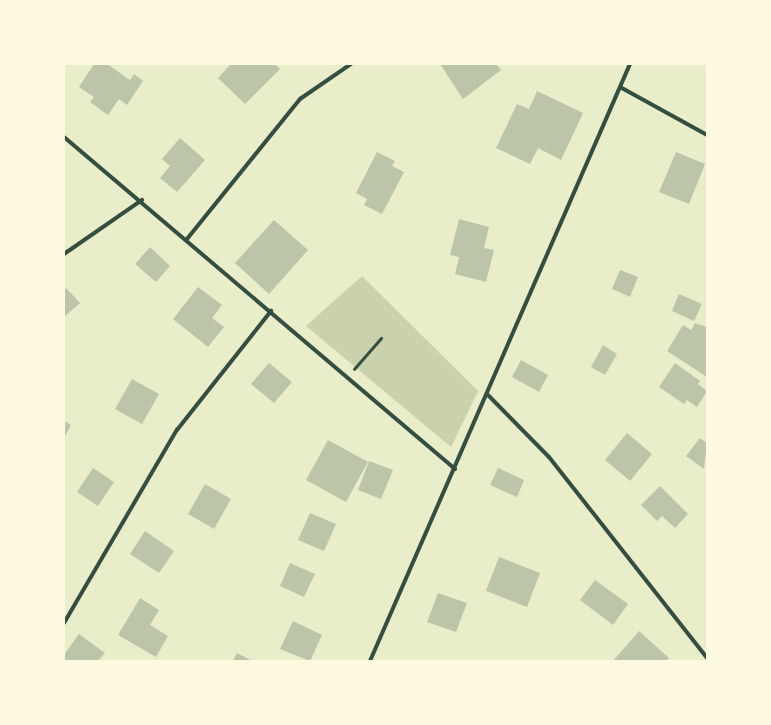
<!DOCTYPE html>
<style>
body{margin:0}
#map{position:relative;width:771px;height:725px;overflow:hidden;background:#e9edc9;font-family:Montserrat,sans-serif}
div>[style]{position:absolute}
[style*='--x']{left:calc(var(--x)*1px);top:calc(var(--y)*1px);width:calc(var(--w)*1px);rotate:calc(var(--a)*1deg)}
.green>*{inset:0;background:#cad2ad}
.building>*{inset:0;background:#bcc5a7}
.path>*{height:2.5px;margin:-1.25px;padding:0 1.25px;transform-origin:1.25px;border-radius:1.25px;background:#344e41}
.minor>*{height:4px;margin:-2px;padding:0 2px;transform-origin:2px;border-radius:2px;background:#344e41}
span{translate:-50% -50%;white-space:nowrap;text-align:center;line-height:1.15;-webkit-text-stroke:3.5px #fefae0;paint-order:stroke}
.frame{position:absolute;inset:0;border:65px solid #fefae0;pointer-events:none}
</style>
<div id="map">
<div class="green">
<i style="clip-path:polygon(362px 276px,478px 391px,451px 447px,306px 326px)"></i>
</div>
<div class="building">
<i style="clip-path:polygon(94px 64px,107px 64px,130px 80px,134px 74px,143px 81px,127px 105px,119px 99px,108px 115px,90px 102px,94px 97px,79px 87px)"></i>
<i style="clip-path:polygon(231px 64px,275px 64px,280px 69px,245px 104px,218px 78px)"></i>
<i style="clip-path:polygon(440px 64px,496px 64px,501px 70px,463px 99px)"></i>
<i style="clip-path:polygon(537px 91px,583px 113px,561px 160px,538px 148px,530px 164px,496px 148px,517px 104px,529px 109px)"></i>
<i style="clip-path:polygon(180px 138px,205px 160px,177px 192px,160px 178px,170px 166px,162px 159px)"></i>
<i style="clip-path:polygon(377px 152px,395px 161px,392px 166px,404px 172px,382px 214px,364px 205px,367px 199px,356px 193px)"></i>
<i style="clip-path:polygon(676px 152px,705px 164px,689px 204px,659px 192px)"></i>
<i style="clip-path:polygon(459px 219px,489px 227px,484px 248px,494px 250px,486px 282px,455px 274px,459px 257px,450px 255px)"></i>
<i style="clip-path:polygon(274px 220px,308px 250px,269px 294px,235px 263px)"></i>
<i style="clip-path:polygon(150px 247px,170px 266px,156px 282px,135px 264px)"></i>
<i style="clip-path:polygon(620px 270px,638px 277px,630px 297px,612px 289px)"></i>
<i style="clip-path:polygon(198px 287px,222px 305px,212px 318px,224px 327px,208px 347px,173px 319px)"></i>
<i style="clip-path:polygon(66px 288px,80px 303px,64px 317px,64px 290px)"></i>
<i style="clip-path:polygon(679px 294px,702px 304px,694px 321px,672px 311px)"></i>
<i style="clip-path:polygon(695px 323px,707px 327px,707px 377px,667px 351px,683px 325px,691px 330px)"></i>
<i style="clip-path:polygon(603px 345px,617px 354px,605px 375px,591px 367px)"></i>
<i style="clip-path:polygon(521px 360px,548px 375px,539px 392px,512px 377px)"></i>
<i style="clip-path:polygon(269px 363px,292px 382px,274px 403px,251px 384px)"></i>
<i style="clip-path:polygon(675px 363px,700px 381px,698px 384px,707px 391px,697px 407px,687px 400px,684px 404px,659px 387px)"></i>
<i style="clip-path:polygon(132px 379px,159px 394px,142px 424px,115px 409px)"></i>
<i style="clip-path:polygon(64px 421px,71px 425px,64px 438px)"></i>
<i style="clip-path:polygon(627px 433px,652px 454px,630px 481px,605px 460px)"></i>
<i style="clip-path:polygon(700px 438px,707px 443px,704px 469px,686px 456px)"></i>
<i style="clip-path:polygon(328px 440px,368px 462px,346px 502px,306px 480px)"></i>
<i style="clip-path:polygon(369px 461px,393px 470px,381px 499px,358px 490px)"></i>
<i style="clip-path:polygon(93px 468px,114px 482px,98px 506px,77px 492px)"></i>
<i style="clip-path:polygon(498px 468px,524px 480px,517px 497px,490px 485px)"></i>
<i style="clip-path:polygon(205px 484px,231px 499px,214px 529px,188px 514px)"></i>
<i style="clip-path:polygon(660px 486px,688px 514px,675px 528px,662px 516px,657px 521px,641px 505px)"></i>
<i style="clip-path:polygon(310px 513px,336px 524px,324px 551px,298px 540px)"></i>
<i style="clip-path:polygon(145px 531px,174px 551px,159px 573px,130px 554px)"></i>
<i style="clip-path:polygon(499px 557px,540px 573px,527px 607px,486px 591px)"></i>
<i style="clip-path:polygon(290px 563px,315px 574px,304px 597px,280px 586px)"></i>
<i style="clip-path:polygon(595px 580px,628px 604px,613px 625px,580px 600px)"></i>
<i style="clip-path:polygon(438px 593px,467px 603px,456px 632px,427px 622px)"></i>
<i style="clip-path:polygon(140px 598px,159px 610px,150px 625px,168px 636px,156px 657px,118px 635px)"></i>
<i style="clip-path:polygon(293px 621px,322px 635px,310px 661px,280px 649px)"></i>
<i style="clip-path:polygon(639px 631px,669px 658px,666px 661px,613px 661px)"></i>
<i style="clip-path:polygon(79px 634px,105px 653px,98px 661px,64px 661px,64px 655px)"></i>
<i style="clip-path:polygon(237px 653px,252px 661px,233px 661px)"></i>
</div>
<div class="path">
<i style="--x:354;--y:369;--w:41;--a:-48.9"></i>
</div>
<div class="minor">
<i style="--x:620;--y:87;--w:99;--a:28.9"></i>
<i style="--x:64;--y:137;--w:513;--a:40.33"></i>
<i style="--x:187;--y:239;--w:180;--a:-51.1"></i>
<i style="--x:300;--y:99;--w:62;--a:-34.5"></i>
<i style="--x:64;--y:254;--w:95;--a:-34.7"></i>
<i style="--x:487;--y:394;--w:88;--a:45.5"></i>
<i style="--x:549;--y:457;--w:256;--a:51.8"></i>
<i style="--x:64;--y:623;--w:224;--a:-59.7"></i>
<i style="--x:177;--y:430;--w:152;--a:-51.7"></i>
<i style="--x:370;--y:661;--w:651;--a:-66.47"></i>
</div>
<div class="frame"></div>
</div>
